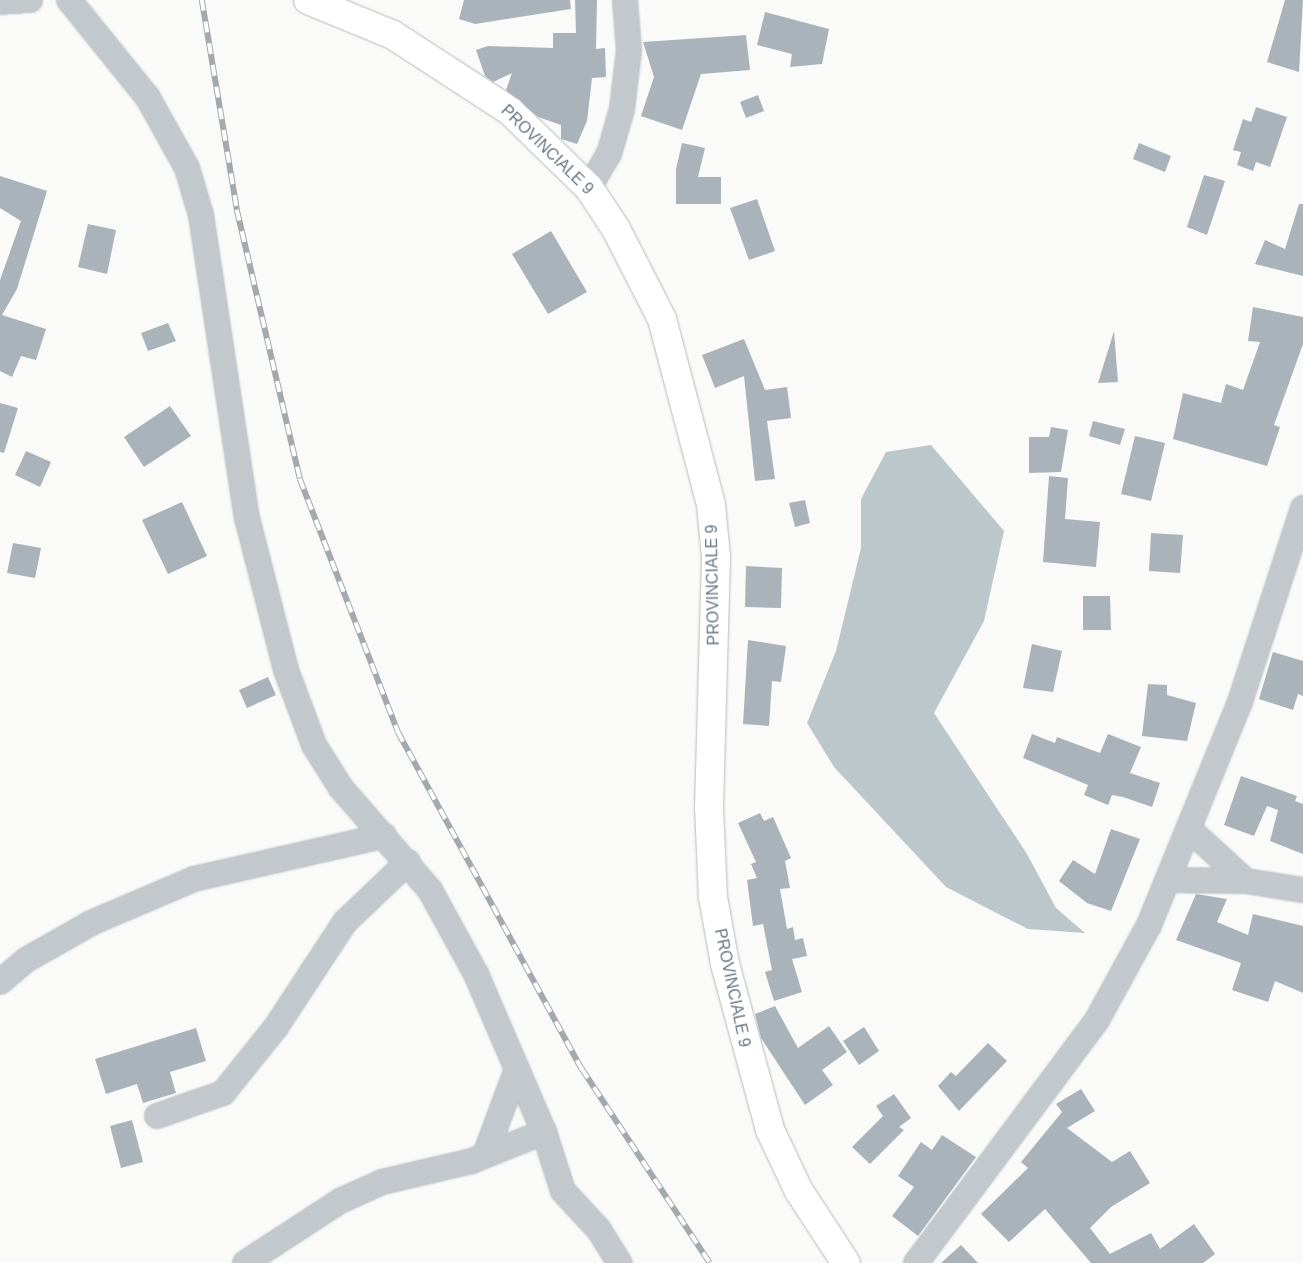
<!DOCTYPE html>
<style>
body{margin:0}
#map{position:relative;width:1303px;height:1263px;overflow:hidden;background:#fafaf8;font-family:Helvetica,sans-serif}
div>[style]{position:absolute}
[style*='--x']{left:calc(var(--x)*1px);top:calc(var(--y)*1px);width:calc(var(--w)*1px);rotate:calc(var(--a)*1deg)}
.water>*{inset:0;background:#bbc7cb}
.building>*{inset:0;background:#aab3b9}
.roads{filter:drop-shadow(0 0 1px #b5babe) drop-shadow(0 0 1px #b5babe)}
.minor>*{height:24px;margin:-12px;padding:0 12px;transform-origin:12px;border-radius:12px;background:#c3c8cc}
.major>*{height:28px;margin:-14px;padding:0 14px;transform-origin:14px;border-radius:14px;background:#fff}
.rail>*{height:5.5px;margin-top:-2.75px;transform-origin:0;background:repeating-linear-gradient(90deg,#fff 0 11px,#a2aab0 0 22px);box-sizing:border-box;border-block:1px solid #a2aab0}
span{translate:-50% -50%;white-space:nowrap;text-align:center;line-height:1.15;-webkit-text-stroke:5px #fff;paint-order:stroke}
.street-label{font-size:16px;color:#657683}
</style>
<div id="map">
<div class="water">
<i style="clip-path:polygon(931px 445px,1004px 531px,984px 621px,934px 713px,1027px 854px,1056px 908px,1085px 933px,1028px 929px,946px 887px,834px 767px,807px 723px,836px 651px,861px 548px,861px 499px,886px 452px)"></i>
</div>
<div class="building">
<i style="clip-path:polygon(464px 0,570px 0,571px 9px,475px 24px,459px 19px)"></i>
<i style="clip-path:polygon(575px 0,597px 0,596px 49px,605px 48px,606px 77px,592px 78px,587px 121px,577px 144px,561px 139px,561px 125px,538px 117px,506px 90px,512px 73px,493px 82px,485px 76px,476px 50px,488px 46px,553px 48px,553px 33px,576px 33px)"></i>
<i style="clip-path:polygon(1285px 0,1303px 0,1299px 72px,1267px 62px)"></i>
<i style="clip-path:polygon(765px 12px,829px 29px,822px 64px,790px 67px,792px 54px,757px 45px)"></i>
<i style="clip-path:polygon(746px 35px,750px 70px,701px 74px,682px 130px,641px 116px,654px 77px,643px 42px)"></i>
<i style="clip-path:polygon(758px 95px,764px 111px,746px 118px,740px 102px)"></i>
<i style="clip-path:polygon(1256px 107px,1287px 117px,1270px 167px,1256px 162px,1253px 171px,1237px 165px,1241px 152px,1233px 150px,1243px 119px,1251px 122px)"></i>
<i style="clip-path:polygon(682px 143px,705px 148px,698px 177px,721px 177px,721px 204px,676px 204px,676px 169px)"></i>
<i style="clip-path:polygon(1139px 143px,1171px 156px,1165px 172px,1133px 159px)"></i>
<i style="clip-path:polygon(1204px 175px,1225px 181px,1207px 235px,1187px 227px)"></i>
<i style="clip-path:polygon(0 176px,47px 191px,17px 289px,2px 315px,46px 329px,36px 360px,21px 356px,12px 377px,0 371px,0 280px,21px 221px,0 208px)"></i>
<i style="clip-path:polygon(757px 199px,775px 251px,749px 260px,730px 208px)"></i>
<i style="clip-path:polygon(1299px 204px,1303px 204px,1303px 276px,1255px 264px,1265px 240px,1285px 249px)"></i>
<i style="clip-path:polygon(88px 224px,116px 230px,107px 274px,78px 267px)"></i>
<i style="clip-path:polygon(551px 231px,587px 292px,548px 314px,512px 254px)"></i>
<i style="clip-path:polygon(1253px 307px,1303px 317px,1303px 344px,1274px 425px,1280px 427px,1267px 466px,1173px 439px,1183px 393px,1221px 403px,1226px 384px,1243px 390px,1260px 342px,1248px 341px)"></i>
<i style="clip-path:polygon(168px 323px,176px 341px,148px 351px,141px 333px)"></i>
<i style="clip-path:polygon(1114px 331px,1118px 382px,1098px 383px)"></i>
<i style="clip-path:polygon(744px 339px,765px 390px,787px 387px,791px 418px,767px 421px,775px 479px,755px 481px,744px 376px,715px 388px,702px 355px)"></i>
<i style="clip-path:polygon(0 403px,18px 408px,4px 453px,0 452px)"></i>
<i style="clip-path:polygon(170px 406px,191px 436px,144px 467px,124px 437px)"></i>
<i style="clip-path:polygon(1093px 421px,1125px 429px,1120px 445px,1089px 436px)"></i>
<i style="clip-path:polygon(1051px 427px,1068px 430px,1061px 472px,1029px 473px,1029px 437px,1049px 437px)"></i>
<i style="clip-path:polygon(1135px 436px,1165px 443px,1151px 501px,1121px 494px)"></i>
<i style="clip-path:polygon(26px 451px,51px 462px,40px 487px,15px 475px)"></i>
<i style="clip-path:polygon(1049px 476px,1068px 478px,1065px 519px,1100px 522px,1096px 567px,1043px 562px)"></i>
<i style="clip-path:polygon(805px 500px,810px 523px,795px 527px,789px 503px)"></i>
<i style="clip-path:polygon(182px 502px,207px 556px,168px 574px,142px 520px)"></i>
<i style="clip-path:polygon(1151px 533px,1183px 535px,1180px 573px,1149px 571px)"></i>
<i style="clip-path:polygon(13px 543px,41px 548px,35px 578px,7px 573px)"></i>
<i style="clip-path:polygon(746px 566px,782px 568px,781px 608px,745px 607px)"></i>
<i style="clip-path:polygon(1083px 596px,1110px 596px,1111px 630px,1083px 630px)"></i>
<i style="clip-path:polygon(748px 640px,786px 646px,781px 682px,772px 681px,769px 726px,743px 724px)"></i>
<i style="clip-path:polygon(1032px 644px,1062px 651px,1053px 692px,1023px 688px)"></i>
<i style="clip-path:polygon(1273px 652px,1303px 661px,1303px 696px,1298px 694px,1293px 710px,1259px 699px)"></i>
<i style="clip-path:polygon(268px 677px,276px 695px,247px 708px,239px 690px)"></i>
<i style="clip-path:polygon(1148px 684px,1167px 685px,1167px 695px,1196px 703px,1187px 741px,1142px 736px)"></i>
<i style="clip-path:polygon(1032px 734px,1055px 743px,1057px 737px,1100px 753px,1108px 734px,1141px 747px,1130px 773px,1160px 783px,1152px 807px,1123px 797px,1112px 795px,1108px 805px,1084px 795px,1088px 785px,1023px 758px)"></i>
<i style="clip-path:polygon(1241px 776px,1297px 796px,1295px 801px,1303px 804px,1303px 854px,1270px 841px,1278px 810px,1267px 806px,1254px 836px,1224px 825px)"></i>
<i style="clip-path:polygon(760px 813px,764px 821px,773px 817px,791px 858px,785px 861px,790px 888px,780px 889px,787px 929px,793px 927px,795px 940px,803px 938px,807px 956px,792px 959px,802px 992px,774px 1001px,765px 972px,772px 970px,763px 924px,753px 926px,747px 880px,757px 878px,751px 864px,756px 862px,738px 823px)"></i>
<i style="clip-path:polygon(1111px 829px,1140px 839px,1111px 911px,1087px 903px,1059px 881px,1073px 860px,1095px 874px)"></i>
<i style="clip-path:polygon(1196px 894px,1227px 899px,1217px 922px,1248px 935px,1253px 914px,1303px 926px,1303px 993px,1275px 981px,1268px 1002px,1232px 990px,1241px 963px,1176px 940px)"></i>
<i style="clip-path:polygon(775px 1006px,798px 1048px,829px 1026px,847px 1052px,822px 1070px,833px 1085px,805px 1105px,761px 1038px,755px 1014px)"></i>
<i style="clip-path:polygon(864px 1027px,879px 1051px,859px 1065px,843px 1041px)"></i>
<i style="clip-path:polygon(196px 1028px,206px 1061px,170px 1072px,176px 1093px,143px 1103px,137px 1084px,106px 1094px,95px 1059px)"></i>
<i style="clip-path:polygon(988px 1043px,1007px 1061px,959px 1111px,938px 1086px,951px 1072px,956px 1076px)"></i>
<i style="clip-path:polygon(1081px 1089px,1095px 1111px,1067px 1128px,1112px 1162px,1130px 1151px,1150px 1183px,1111px 1207px,1090px 1228px,1110px 1254px,1151px 1233px,1160px 1249px,1194px 1224px,1215px 1254px,1203px 1263px,1091px 1263px,1045px 1209px,1009px 1242px,981px 1214px,1028px 1168px,1021px 1162px,1062px 1112px,1056px 1104px)"></i>
<i style="clip-path:polygon(894px 1094px,911px 1118px,899px 1127px,904px 1130px,870px 1164px,852px 1147px,883px 1116px,876px 1106px)"></i>
<i style="clip-path:polygon(132px 1120px,143px 1162px,121px 1168px,110px 1126px)"></i>
<i style="clip-path:polygon(942px 1135px,976px 1157px,918px 1236px,892px 1216px,914px 1187px,898px 1176px,921px 1142px,932px 1150px)"></i>
<i style="clip-path:polygon(961px 1245px,978px 1263px,941px 1263px)"></i>
</div>
<div class="roads">
<div class="minor">
<i style="--x:69;--y:0;--w:126;--a:51.1"></i>
<i style="--x:148;--y:98;--w:80;--a:60.9"></i>
<i style="--x:187;--y:168;--w:49;--a:73.4"></i>
<i style="--x:201;--y:215;--w:306;--a:81.4"></i>
<i style="--x:247;--y:518;--w:157;--a:75.6"></i>
<i style="--x:286;--y:670;--w:80;--a:69.5"></i>
<i style="--x:314;--y:745;--w:51;--a:57.9"></i>
<i style="--x:341;--y:788;--w:135;--a:48.9"></i>
<i style="--x:430;--y:890;--w:96;--a:61.3"></i>
<i style="--x:476;--y:974;--w:172;--a:66.7"></i>
<i style="--x:544;--y:1132;--w:62;--a:72.1"></i>
<i style="--x:563;--y:1191;--w:53;--a:47.3"></i>
<i style="--x:599;--y:1230;--w:39;--a:58"></i>
<i style="--x:0;--y:2;--w:30;--a:-4"></i>
<i style="--x:589;--y:188;--w:39;--a:-60"></i>
<i style="--x:609;--y:154;--w:47;--a:-73.9"></i>
<i style="--x:622;--y:109;--w:59;--a:-83.2"></i>
<i style="--x:629;--y:50;--w:50;--a:-94.6"></i>
<i style="--x:1191;--y:831;--w:74;--a:42.3"></i>
<i style="--x:1168;--y:880;--w:78;--a:0.7"></i>
<i style="--x:1246;--y:881;--w:58;--a:9"></i>
<i style="--x:0;--y:982;--w:34;--a:-40"></i>
<i style="--x:26;--y:960;--w:75;--a:-29.6"></i>
<i style="--x:91;--y:923;--w:112;--a:-23.1"></i>
<i style="--x:194;--y:879;--w:195;--a:-12.8"></i>
<i style="--x:157;--y:1116;--w:70;--a:-19.2"></i>
<i style="--x:223;--y:1093;--w:85;--a:-51.2"></i>
<i style="--x:276;--y:1027;--w:126;--a:-56.7"></i>
<i style="--x:345;--y:922;--w:87;--a:-43.6"></i>
<i style="--x:485;--y:1155;--w:92;--a:-69.6"></i>
<i style="--x:245;--y:1263;--w:113;--a:-33.1"></i>
<i style="--x:340;--y:1201;--w:46;--a:-24.3"></i>
<i style="--x:382;--y:1182;--w:92;--a:-13.1"></i>
<i style="--x:472;--y:1161;--w:78;--a:-21.9"></i>
<i style="--x:916;--y:1263;--w:303;--a:-53.3"></i>
<i style="--x:1097;--y:1020;--w:108;--a:-61.3"></i>
<i style="--x:1149;--y:925;--w:241;--a:-67.8"></i>
<i style="--x:1240;--y:702;--w:204;--a:-72"></i>
</div>
<div class="major">
<i style="--x:308;--y:0;--w:92;--a:22.4"></i>
<i style="--x:393;--y:35;--w:140;--a:33"></i>
<i style="--x:510;--y:111;--w:110;--a:44.3"></i>
<i style="--x:589;--y:188;--w:49;--a:56.6"></i>
<i style="--x:616;--y:229;--w:101;--a:62.9"></i>
<i style="--x:662;--y:319;--w:192;--a:75.2"></i>
<i style="--x:711;--y:505;--w:52;--a:84.5"></i>
<i style="--x:716;--y:557;--w:250;--a:91.6"></i>
<i style="--x:709;--y:807;--w:90;--a:87.5"></i>
<i style="--x:713;--y:897;--w:68;--a:79.8"></i>
<i style="--x:725;--y:964;--w:172;--a:74.8"></i>
<i style="--x:770;--y:1130;--w:68;--a:64.6"></i>
<i style="--x:799;--y:1191;--w:86;--a:56.9"></i>
</div>
</div>
<div class="rail">
<i style="--x:202;--y:0;--w:213;--a:80.5"></i>
<i style="--x:237;--y:210;--w:276;--a:76.8"></i>
<i style="--x:300;--y:479;--w:271;--a:68.8"></i>
<i style="--x:398;--y:732;--w:384;--a:61.4"></i>
<i style="--x:582;--y:1069;--w:232;--a:56.6"></i>
</div>
<div class="street-label">
<span style="left:547px;top:150px;rotate:44deg">PROVINCIALE 9</span>
<span style="left:713px;top:585px;rotate:-91deg">PROVINCIALE 9</span>
<span style="left:732px;top:988px;rotate:78deg">PROVINCIALE 9</span>
</div>
</div>
